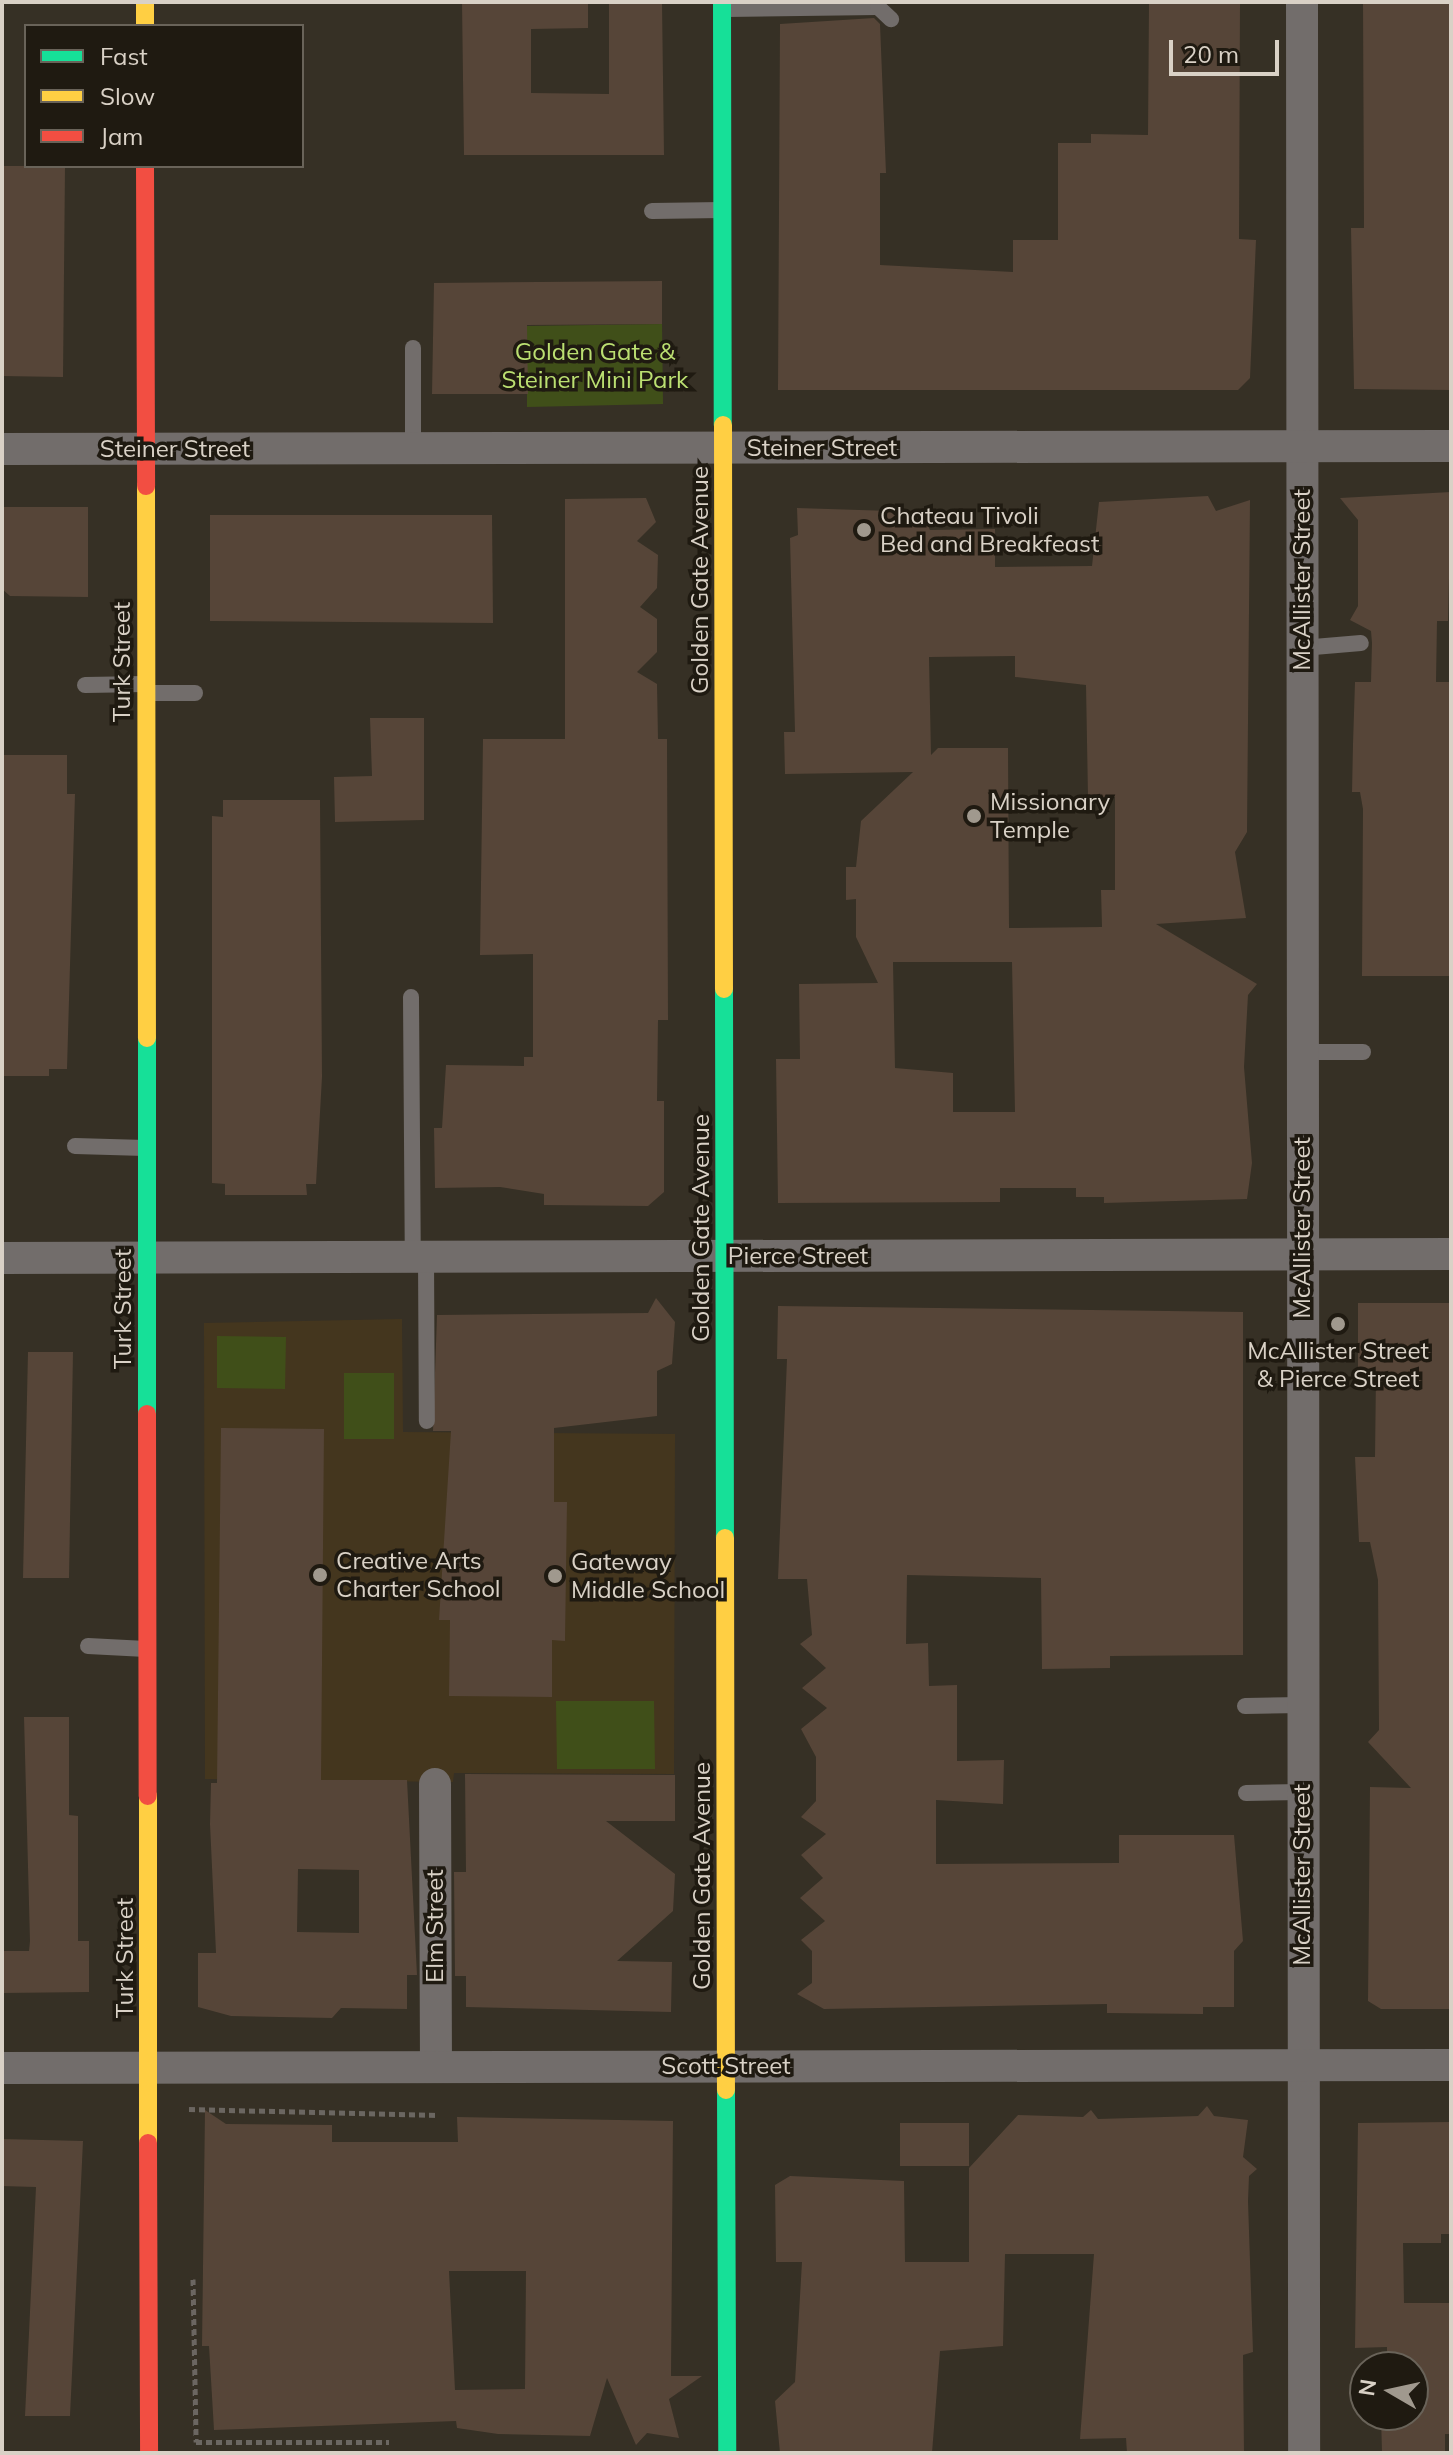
<!DOCTYPE html>
<style>
body{margin:0}
#map{position:relative;width:1453px;height:2455px;overflow:hidden;background:#363025;font-family:Mulish,sans-serif}
div>[style]{position:absolute}
[style*='--x']{left:calc(var(--x)*1px);top:calc(var(--y)*1px);width:calc(var(--w)*1px);rotate:calc(var(--a)*1deg)}
.built>*{inset:0;background:#44361e}
.green>*{inset:0;background:#404f19}
.building>*{inset:0;background:#564538}
.path>*{height:5px;margin-top:-2.5px;transform-origin:0;background:repeating-linear-gradient(90deg,#6b6661 0 6px,transparent 0 10px)}
.lane>*{height:16px;margin:-8px;padding:0 8px;transform-origin:8px;border-radius:8px;background:#726d6b}
.street>*{height:32px;margin:-16px;padding:0 16px;transform-origin:16px;border-radius:16px;background:#726d6b}
.fast>*{height:18px;margin:-9px;padding:0 9px;transform-origin:9px;border-radius:9px;background:#16e098}
.slow>*{height:18px;margin:-9px;padding:0 9px;transform-origin:9px;border-radius:9px;background:#ffcf43}
.jam>*{height:18px;margin:-9px;padding:0 9px;transform-origin:9px;border-radius:9px;background:#f24e42}
.dots>*{width:22px;height:22px;translate:-50% -50%;box-sizing:border-box;border:4px solid #1f1a11;border-radius:50%}
span{translate:-50% -50%;white-space:nowrap;text-align:center;line-height:1.15;-webkit-text-stroke:7px #1f1a11;paint-order:stroke}
.park-label{font-size:24px;color:#bbdf71}
.street-label{font-size:24px;color:#d9d1c6}
.poi-label{font-size:24px;color:#d9d1c6}
.left{translate:0 -50%;text-align:left}
.frame{position:absolute;inset:0;border:4px solid #d9d1c6;pointer-events:none}
.legend{position:absolute;left:24px;top:24px;width:280px;height:144px;box-sizing:border-box;background:#1f1a11;border:2px solid #696359;margin:0;padding:10px 14px;list-style:none;font-size:24px;color:#d9d1c6}
.legend li{display:flex;align-items:center;gap:16px;height:40px}
.legend b{width:40px;border:2px solid #696359}
.north{position:absolute;left:1349px;top:2351px;width:80px;height:80px;box-sizing:border-box;background:#1f1a11;border:2px solid #696359;border-radius:50%;rotate:279deg;font-size:22px;font-weight:700;line-height:32px;text-align:center;color:#d9d1c6}
.north::after{content:'';display:block;margin:auto;width:28px;height:36px;background:#a0998e;clip-path:polygon(50% 0,100% 100%,50% 72%,0 100%)}
.scale{position:absolute;left:1169px;top:40px;width:110px;height:36px;box-sizing:border-box;border:4px solid #d9d1c6;border-top:0;padding-left:10px;font-size:24px;line-height:28px;white-space:nowrap;color:#d9d1c6;-webkit-text-stroke:6px #1f1a11;paint-order:stroke}
</style>
<div id="map">
<div class="built">
<i style="clip-path:polygon(402px 1319px,403px 1432px,675px 1434px,674px 1774px,454px 1773px,453px 1782px,205px 1779px,204px 1323px)"></i>
</div>
<div class="green">
<i style="clip-path:polygon(662px 324px,663px 404px,527px 407px,527px 326px)"></i>
<i style="clip-path:polygon(217px 1336px,286px 1337px,285px 1389px,217px 1388px)"></i>
<i style="clip-path:polygon(344px 1373px,394px 1373px,394px 1439px,344px 1439px)"></i>
<i style="clip-path:polygon(556px 1701px,654px 1701px,655px 1769px,557px 1769px)"></i>
</div>
<div class="building">
<i style="clip-path:polygon(462px 2px,588px 2px,588px 28px,531px 29px,531px 93px,609px 94px,609px 2px,662px 2px,664px 155px,464px 155px)"></i>
<i style="clip-path:polygon(1149px 2px,1240px 2px,1239px 239px,1256px 240px,1250px 378px,1238px 390px,778px 390px,780px 24px,874px 18px,880px 24px,886px 173px,880px 173px,880px 265px,1013px 272px,1013px 240px,1058px 240px,1058px 143px,1091px 143px,1091px 134px,1148px 135px)"></i>
<i style="clip-path:polygon(1363px 2px,1451px 2px,1451px 390px,1354px 389px,1351px 228px,1364px 228px)"></i>
<i style="clip-path:polygon(2px 166px,65px 166px,63px 377px,2px 376px)"></i>
<i style="clip-path:polygon(662px 281px,662px 324px,527px 325px,528px 394px,432px 394px,434px 283px)"></i>
<i style="clip-path:polygon(1451px 492px,1448px 621px,1437px 621px,1436px 682px,1451px 682px,1451px 976px,1362px 976px,1363px 809px,1360px 792px,1352px 792px,1353px 744px,1355px 682px,1371px 682px,1372px 643px,1371px 631px,1350px 620px,1358px 606px,1358px 520px,1340px 498px)"></i>
<i style="clip-path:polygon(evenodd,1208px 496px,1216px 511px,1250px 500px,1247px 832px,1235px 852px,1246px 918px,1156px 924px,1257px 984px,1248px 995px,1244px 1067px,1252px 1163px,1247px 1199px,1104px 1203px,1104px 1197px,1076px 1197px,1076px 1188px,1000px 1188px,1000px 1202px,778px 1203px,776px 1059px,800px 1059px,799px 984px,878px 983px,856px 937px,856px 899px,846px 900px,846px 867px,856px 867px,861px 821px,913px 772px,785px 774px,784px 732px,795px 732px,790px 538px,798px 535px,797px 508px,922px 512px,930px 530px,995px 529px,995px 567px,1092px 566px,1099px 502px,1208px 496px,1015px 656px,1015px 677px,1086px 685px,1088px 797px,1115px 797px,1115px 890px,1101px 890px,1102px 927px,1009px 928px,1008px 748px,938px 748px,931px 755px,929px 657px,1015px 656px,1208px 496px,893px 962px,1012px 962px,1015px 1112px,953px 1112px,953px 1073px,895px 1068px,893px 962px)"></i>
<i style="clip-path:polygon(646px 498px,656px 522px,637px 541px,658px 555px,657px 588px,640px 607px,657px 619px,657px 652px,637px 672px,657px 684px,658px 739px,667px 739px,668px 1020px,658px 1020px,657px 1101px,664px 1101px,664px 1192px,648px 1206px,544px 1205px,544px 1194px,500px 1187px,435px 1188px,434px 1128px,442px 1128px,446px 1065px,524px 1066px,524px 1057px,533px 1057px,533px 954px,480px 955px,483px 739px,565px 739px,565px 499px)"></i>
<i style="clip-path:polygon(2px 507px,88px 507px,88px 597px,10px 596px,2px 589px)"></i>
<i style="clip-path:polygon(210px 515px,492px 515px,493px 623px,210px 621px)"></i>
<i style="clip-path:polygon(370px 718px,424px 718px,424px 820px,335px 822px,334px 777px,372px 776px)"></i>
<i style="clip-path:polygon(2px 755px,67px 755px,67px 794px,75px 794px,67px 1069px,49px 1069px,49px 1076px,2px 1076px)"></i>
<i style="clip-path:polygon(223px 800px,320px 800px,322px 1077px,316px 1184px,306px 1184px,307px 1195px,225px 1195px,225px 1184px,212px 1183px,212px 816px,223px 817px)"></i>
<i style="clip-path:polygon(656px 1298px,675px 1322px,672px 1364px,657px 1371px,657px 1416px,554px 1428px,554px 1502px,567px 1502px,565px 1641px,552px 1640px,552px 1697px,449px 1696px,450px 1620px,439px 1620px,451px 1431px,433px 1431px,437px 1315px,648px 1313px)"></i>
<i style="clip-path:polygon(1358px 1303px,1451px 1303px,1451px 2009px,1381px 2009px,1368px 2001px,1370px 1787px,1411px 1788px,1368px 1742px,1379px 1730px,1378px 1580px,1370px 1542px,1359px 1542px,1355px 1457px,1375px 1457px,1376px 1374px,1358px 1373px)"></i>
<i style="clip-path:polygon(778px 1306px,1243px 1312px,1243px 1655px,1110px 1656px,1110px 1668px,1042px 1669px,1041px 1578px,907px 1575px,906px 1644px,928px 1643px,929px 1686px,957px 1685px,957px 1761px,1004px 1760px,1003px 1804px,936px 1800px,936px 1864px,1119px 1863px,1119px 1835px,1234px 1835px,1243px 1941px,1234px 1951px,1234px 2007px,1203px 2007px,1203px 2014px,1107px 2013px,1107px 2004px,824px 2009px,797px 1994px,812px 1983px,812px 1951px,801px 1940px,825px 1921px,800px 1898px,823px 1878px,801px 1855px,826px 1834px,801px 1817px,816px 1801px,816px 1757px,801px 1729px,827px 1708px,802px 1688px,826px 1668px,800px 1644px,812px 1635px,807px 1579px,778px 1579px,787px 1359px,777px 1359px)"></i>
<i style="clip-path:polygon(28px 1352px,73px 1352px,69px 1578px,23px 1578px)"></i>
<i style="clip-path:polygon(evenodd,221px 1428px,324px 1429px,321px 1780px,407px 1780px,417px 1975px,407px 1975px,407px 2009px,341px 2008px,332px 2018px,231px 2016px,198px 2007px,198px 1953px,216px 1953px,210px 1824px,211px 1783px,217px 1783px,221px 1428px,298px 1869px,359px 1870px,359px 1933px,297px 1932px,298px 1869px)"></i>
<i style="clip-path:polygon(24px 1717px,69px 1717px,69px 1815px,78px 1816px,78px 1941px,89px 1941px,89px 1992px,2px 1993px,2px 1951px,29px 1951px,30px 1941px)"></i>
<i style="clip-path:polygon(465px 1774px,675px 1775px,675px 1821px,606px 1821px,675px 1874px,673px 1911px,617px 1961px,672px 1962px,671px 2012px,466px 2007px,466px 1976px,455px 1976px,454px 1872px,466px 1872px)"></i>
<i style="clip-path:polygon(1207px 2106px,1214px 2116px,1248px 2120px,1243px 2157px,1257px 2169px,1249px 2176px,1248px 2201px,1253px 2352px,1243px 2355px,1244px 2453px,1127px 2453px,1126px 2438px,1080px 2439px,1094px 2254px,1005px 2254px,1003px 2346px,940px 2351px,932px 2453px,780px 2453px,775px 2401px,795px 2382px,802px 2262px,776px 2262px,775px 2185px,790px 2176px,904px 2181px,905px 2262px,969px 2262px,969px 2168px,1018px 2115px,1083px 2117px,1091px 2110px,1098px 2119px,1198px 2116px)"></i>
<i style="clip-path:polygon(evenodd,205px 2110px,226px 2124px,332px 2125px,332px 2142px,458px 2142px,457px 2117px,673px 2121px,671px 2376px,702px 2376px,669px 2399px,679px 2438px,647px 2433px,636px 2445px,607px 2378px,590px 2436px,498px 2434px,457px 2428px,456px 2421px,214px 2430px,209px 2346px,202px 2346px,205px 2110px,449px 2271px,526px 2271px,525px 2389px,455px 2390px,449px 2271px)"></i>
<i style="clip-path:polygon(1451px 2122px,1451px 2234px,1441px 2234px,1441px 2243px,1403px 2243px,1404px 2303px,1449px 2303px,1451px 2434px,1445px 2434px,1445px 2453px,1382px 2453px,1381px 2415px,1413px 2415px,1413px 2367px,1387px 2367px,1387px 2347px,1355px 2348px,1358px 2123px)"></i>
<i style="clip-path:polygon(900px 2123px,969px 2123px,969px 2166px,900px 2166px)"></i>
<i style="clip-path:polygon(2px 2139px,83px 2141px,70px 2416px,25px 2416px,36px 2187px,2px 2186px)"></i>
</div>
<div class="path">
<i style="--x:189;--y:2109;--w:250;--a:1.4"></i>
<i style="--x:193;--y:2279;--w:163;--a:88.9"></i>
<i style="--x:196;--y:2442;--w:193;--a:0"></i>
</div>
<div class="lane">
<i style="--x:726;--y:9;--w:152;--a:-0.8"></i>
<i style="--x:878;--y:7;--w:18;--a:43"></i>
<i style="--x:652;--y:211;--w:70;--a:-0.8"></i>
<i style="--x:413;--y:448;--w:100;--a:-90"></i>
<i style="--x:1302;--y:648;--w:59;--a:-4.8"></i>
<i style="--x:85;--y:685;--w:59;--a:-1"></i>
<i style="--x:148;--y:693;--w:47;--a:0"></i>
<i style="--x:411;--y:997;--w:260;--a:89.6"></i>
<i style="--x:1302;--y:1052;--w:61;--a:0"></i>
<i style="--x:75;--y:1146;--w:70;--a:1.6"></i>
<i style="--x:426;--y:1257;--w:164;--a:89.7"></i>
<i style="--x:88;--y:1646;--w:58;--a:3"></i>
<i style="--x:1245;--y:1706;--w:57;--a:-1"></i>
<i style="--x:1246;--y:1793;--w:56;--a:-1"></i>
</div>
<div class="street">
<i style="--x:1302;--y:2;--w:2451;--a:89.95"></i>
<i style="--x:2;--y:449;--w:1449;--a:-0.12"></i>
<i style="--x:2;--y:1258;--w:1449;--a:-0.16"></i>
<i style="--x:435;--y:1784;--w:283;--a:89.8"></i>
<i style="--x:2;--y:2068;--w:1449;--a:-0.12"></i>
</div>
<div class="fast">
<i style="--x:722;--y:2;--w:423;--a:89.9"></i>
<i style="--x:724;--y:989;--w:549;--a:89.9"></i>
<i style="--x:147;--y:1038;--w:376;--a:90"></i>
<i style="--x:726;--y:2090;--w:363;--a:89.8"></i>
</div>
<div class="slow">
<i style="--x:145;--y:2;--w:24;--a:90"></i>
<i style="--x:723;--y:425;--w:564;--a:89.9"></i>
<i style="--x:146;--y:486;--w:552;--a:89.9"></i>
<i style="--x:725;--y:1538;--w:552;--a:89.9"></i>
<i style="--x:148;--y:1796;--w:347;--a:90"></i>
</div>
<div class="jam">
<i style="--x:145;--y:166;--w:320;--a:89.8"></i>
<i style="--x:147;--y:1414;--w:382;--a:89.9"></i>
<i style="--x:148;--y:2143;--w:310;--a:89.8"></i>
</div>
<div class="dots">
<i style="left:864px;top:530px;background:#a0998e"></i>
<i style="left:974px;top:816px;background:#a0998e"></i>
<i style="left:1338px;top:1324px;background:#a0998e"></i>
<i style="left:320px;top:1575px;background:#a0998e"></i>
<i style="left:555px;top:1576px;background:#a0998e"></i>
</div>
<div class="park-label">
<span style="left:595px;top:366px">Golden Gate &amp;<br>Steiner Mini Park</span>
</div>
<div class="street-label">
<span style="left:822px;top:448px">Steiner Street</span>
<span style="left:175px;top:449px">Steiner Street</span>
<span style="left:700px;top:580px;rotate:-90deg">Golden Gate Avenue</span>
<span style="left:1302px;top:580px;rotate:-90deg">McAllister Street</span>
<span style="left:122px;top:662px;rotate:-90deg">Turk Street</span>
<span style="left:701px;top:1228px;rotate:-90deg">Golden Gate Avenue</span>
<span style="left:1302px;top:1228px;rotate:-90deg">McAllister Street</span>
<span style="left:798px;top:1256px">Pierce Street</span>
<span style="left:123px;top:1309px;rotate:-90deg">Turk Street</span>
<span style="left:1302px;top:1875px;rotate:-90deg">McAllister Street</span>
<span style="left:702px;top:1876px;rotate:-90deg">Golden Gate Avenue</span>
<span style="left:435px;top:1926px;rotate:-90deg">Elm Street</span>
<span style="left:125px;top:1958px;rotate:-90deg">Turk Street</span>
<span style="left:726px;top:2066px">Scott Street</span>
</div>
<div class="poi-label">
<span class="left" style="left:880px;top:530px">Chateau Tivoli<br>Bed and Breakfeast</span>
<span class="left" style="left:990px;top:816px">Missionary<br>Temple</span>
<span style="left:1338px;top:1365px">McAllister Street<br>&amp; Pierce Street</span>
<span class="left" style="left:336px;top:1575px">Creative Arts<br>Charter School</span>
<span class="left" style="left:571px;top:1576px">Gateway<br>Middle School</span>
</div>
<div class="frame"></div>
<ul class="legend">
<li><b style="height:10px;background:#16e098"></b>Fast</li>
<li><b style="height:10px;background:#ffcf43"></b>Slow</li>
<li><b style="height:10px;background:#f24e42"></b>Jam</li>
</ul>
<div class="north">N</div>
<div class="scale">20 m</div>
</div>
